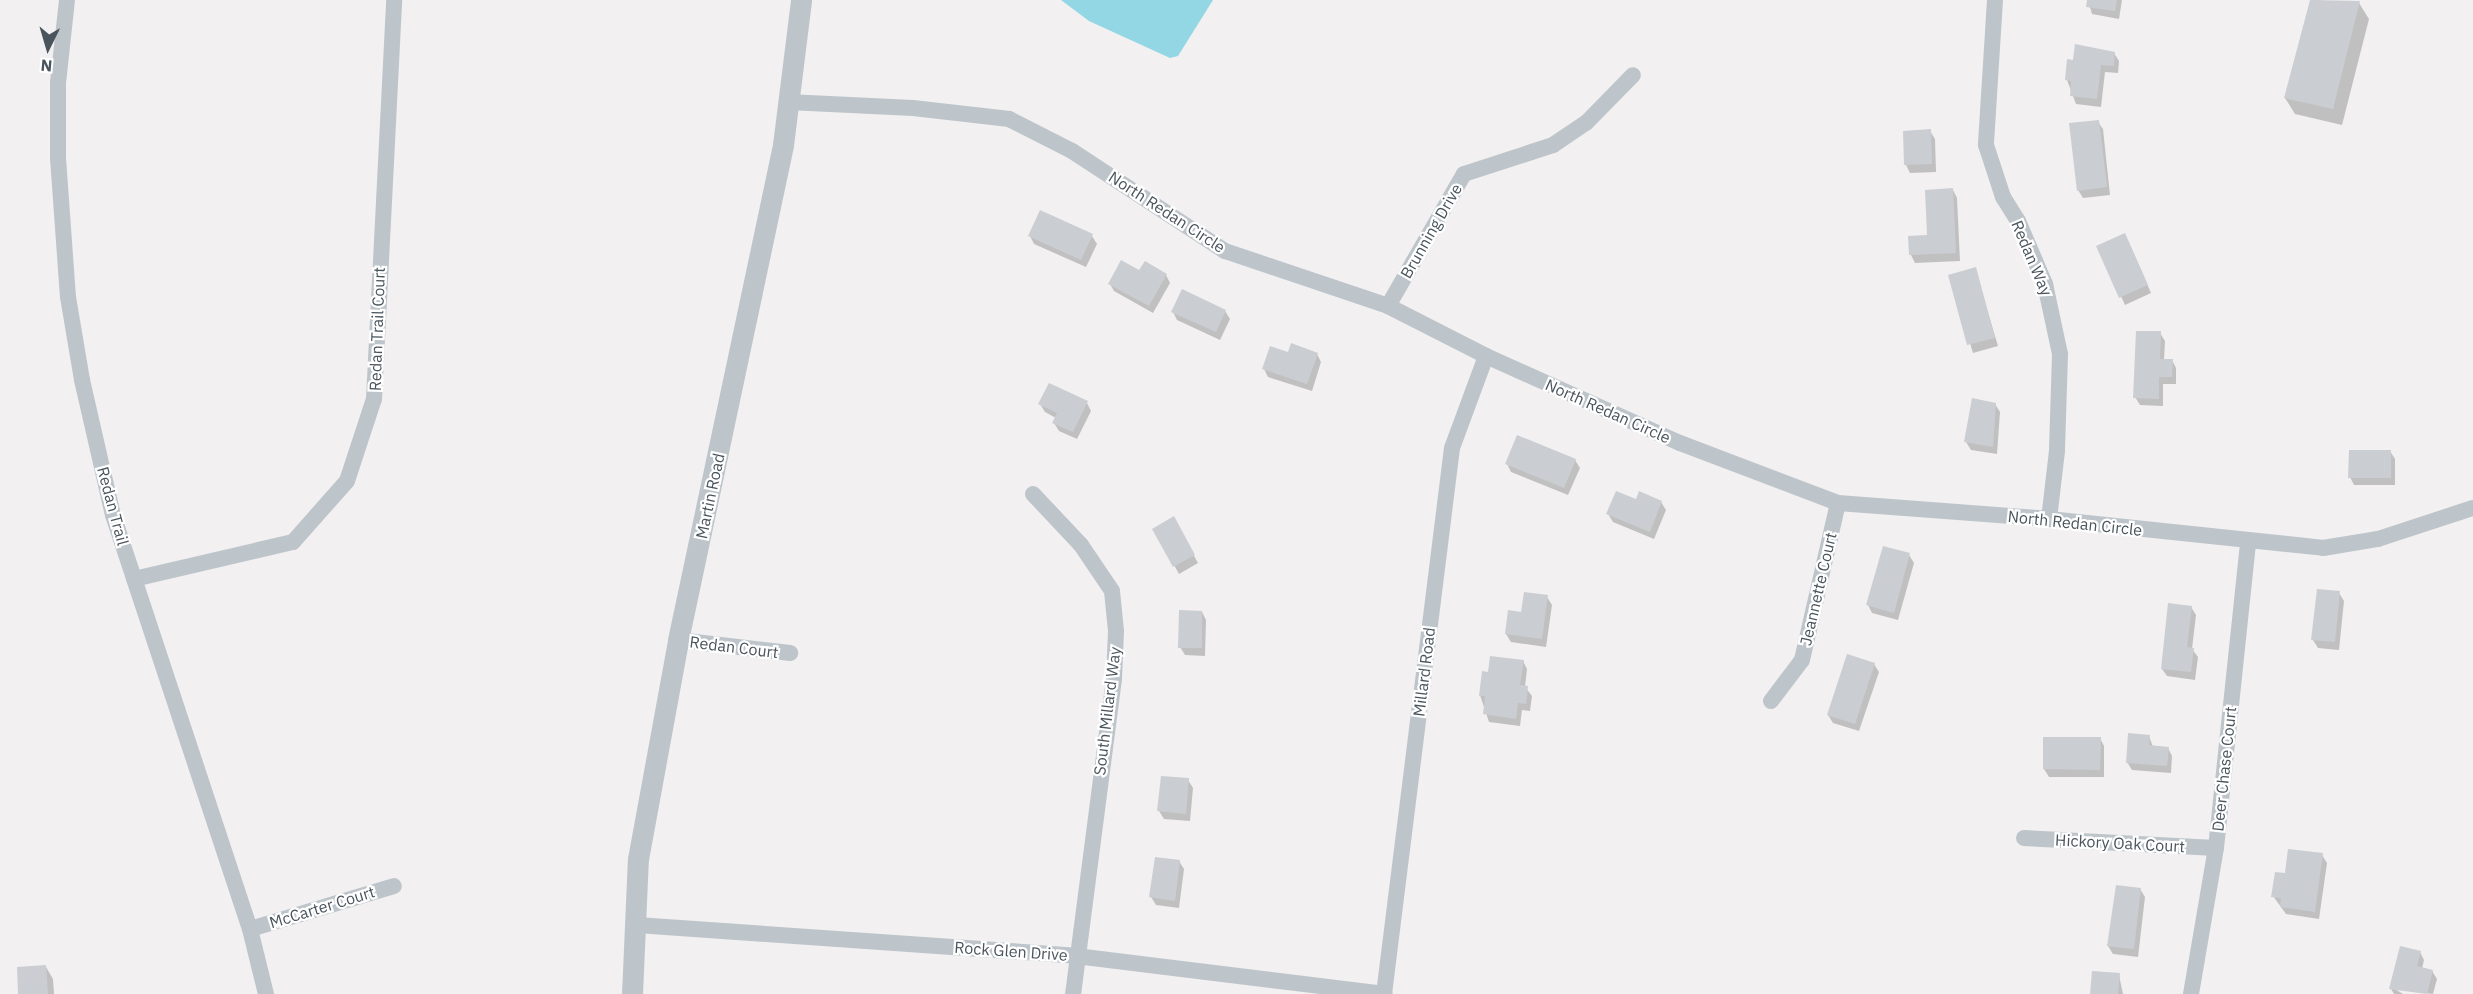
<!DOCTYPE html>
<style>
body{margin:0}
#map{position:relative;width:2473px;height:994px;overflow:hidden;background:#f2f0f0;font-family:"IBM Plex Sans",sans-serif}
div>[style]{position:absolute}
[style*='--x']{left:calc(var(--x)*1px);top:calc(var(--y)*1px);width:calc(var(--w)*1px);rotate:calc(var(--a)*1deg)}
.water>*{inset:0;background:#93d7e5}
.shadow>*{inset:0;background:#0003}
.building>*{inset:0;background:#cacdd2}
.minor>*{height:16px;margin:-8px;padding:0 8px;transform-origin:8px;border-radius:8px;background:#bdc5cb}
.tertiary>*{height:21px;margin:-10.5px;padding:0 10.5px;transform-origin:10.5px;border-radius:10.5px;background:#bdc5cb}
span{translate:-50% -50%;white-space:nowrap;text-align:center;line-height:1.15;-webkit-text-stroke:4.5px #fff;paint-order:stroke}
.street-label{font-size:16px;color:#49545c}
.north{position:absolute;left:18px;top:18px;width:60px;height:60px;-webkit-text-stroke:4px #fff;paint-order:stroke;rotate:185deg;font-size:16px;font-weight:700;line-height:24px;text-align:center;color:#49545c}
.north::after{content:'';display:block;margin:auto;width:21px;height:27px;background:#49545c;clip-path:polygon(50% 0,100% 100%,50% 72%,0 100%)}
</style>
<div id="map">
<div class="water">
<i style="clip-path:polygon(1061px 0,1213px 0,1178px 56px,1170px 58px,1089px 21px)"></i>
</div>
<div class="shadow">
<i style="clip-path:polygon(2088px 0,2122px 0,2119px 19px,2092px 14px)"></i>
<i style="clip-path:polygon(2311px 0,2359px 3px,2369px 19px,2342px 125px,2295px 114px,2285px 98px)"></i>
<i style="clip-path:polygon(2114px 53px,2119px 61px,2118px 73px,2105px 72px,2101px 107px,2076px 104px,2067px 80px)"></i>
<i style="clip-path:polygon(2098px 122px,2103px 129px,2110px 195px,2083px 198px,2078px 190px)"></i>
<i style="clip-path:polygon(1930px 131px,1935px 139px,1936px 172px,1910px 173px,1906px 165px,1904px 132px)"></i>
<i style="clip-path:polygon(1953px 190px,1957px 198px,1960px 261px,1915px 263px,1911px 255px,1928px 236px)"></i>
<i style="clip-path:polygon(1041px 212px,1092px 236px,1097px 244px,1086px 267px,1034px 244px,1030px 236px)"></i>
<i style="clip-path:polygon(2129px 243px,2151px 293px,2125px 305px,2098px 247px)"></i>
<i style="clip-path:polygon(1975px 269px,1998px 346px,1973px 353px,1950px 276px)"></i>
<i style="clip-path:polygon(1140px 272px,1166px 275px,1170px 283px,1153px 313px,1114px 291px,1110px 284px)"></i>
<i style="clip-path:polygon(1225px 311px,1230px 319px,1220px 340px,1177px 320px,1173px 312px)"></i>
<i style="clip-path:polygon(2160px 333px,2165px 341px,2164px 360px,2172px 360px,2176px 368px,2176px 384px,2163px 384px,2163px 406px,2140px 405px,2135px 397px)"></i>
<i style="clip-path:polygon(1289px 354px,1317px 354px,1321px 362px,1312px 391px,1268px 377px,1264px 369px)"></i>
<i style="clip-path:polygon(1087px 403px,1091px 411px,1077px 439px,1059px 431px,1054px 423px,1056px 418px,1045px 412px,1040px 404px)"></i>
<i style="clip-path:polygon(1995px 404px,2000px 412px,1997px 454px,1971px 450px,1966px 442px)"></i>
<i style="clip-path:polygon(2390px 451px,2395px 459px,2395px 485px,2354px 485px,2350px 477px)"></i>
<i style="clip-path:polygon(1575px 460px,1580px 468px,1568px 495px,1511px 472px,1507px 464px)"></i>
<i style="clip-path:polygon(1636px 501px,1661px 502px,1666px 510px,1654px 539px,1613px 522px,1608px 514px)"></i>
<i style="clip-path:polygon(1173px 518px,1198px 563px,1179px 574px,1154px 529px)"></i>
<i style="clip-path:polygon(1909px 555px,1914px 563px,1898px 620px,1872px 613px,1868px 605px)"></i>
<i style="clip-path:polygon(2339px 593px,2344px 601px,2339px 650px,2318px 648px,2313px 640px)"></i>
<i style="clip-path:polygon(1547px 597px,1552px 605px,1546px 647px,1511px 642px,1506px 634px,1523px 614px)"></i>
<i style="clip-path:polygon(2191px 607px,2196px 615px,2192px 649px,2198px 657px,2195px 680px,2167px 676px,2162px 669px)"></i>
<i style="clip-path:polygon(1202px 612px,1206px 620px,1205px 656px,1185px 655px,1180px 647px)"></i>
<i style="clip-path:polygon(1523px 661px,1527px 669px,1525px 687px,1532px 696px,1530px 711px,1522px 710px,1520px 726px,1489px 722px,1480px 695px,1490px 674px)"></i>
<i style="clip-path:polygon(1874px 664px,1879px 672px,1859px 731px,1833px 723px,1828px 715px)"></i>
<i style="clip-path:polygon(2149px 736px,2153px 747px,2168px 748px,2172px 756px,2171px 773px,2132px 770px,2127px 762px)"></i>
<i style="clip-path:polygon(2100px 738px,2104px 746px,2104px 777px,2049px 777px,2044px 769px)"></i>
<i style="clip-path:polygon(1188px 780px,1193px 788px,1190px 821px,1164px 819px,1159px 811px)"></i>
<i style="clip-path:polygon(2322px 855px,2327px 863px,2319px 919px,2286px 914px,2273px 896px,2286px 875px)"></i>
<i style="clip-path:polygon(1179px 861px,1184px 869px,1179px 908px,1156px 905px,1151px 897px)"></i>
<i style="clip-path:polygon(2140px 889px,2145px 897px,2138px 957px,2113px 954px,2108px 946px)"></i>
<i style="clip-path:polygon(2420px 952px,2424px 960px,2422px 969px,2432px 971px,2437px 979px,2433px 994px,2395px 989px,2403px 994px,2394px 994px,2391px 989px)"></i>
<i style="clip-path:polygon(46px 967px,53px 979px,54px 994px,20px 994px)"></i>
<i style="clip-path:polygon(2119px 975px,2123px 994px,2092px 994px)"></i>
</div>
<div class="building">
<i style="clip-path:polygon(2087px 0,2117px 0,2115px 11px,2086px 7px)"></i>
<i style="clip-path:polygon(2310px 0,2360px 1px,2333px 109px,2284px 98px)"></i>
<i style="clip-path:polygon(2075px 44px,2115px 52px,2114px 66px,2101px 65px,2097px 99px,2070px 96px,2071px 81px,2065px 80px,2067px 59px,2073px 60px)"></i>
<i style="clip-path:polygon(2099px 120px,2107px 187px,2077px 191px,2069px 123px)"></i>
<i style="clip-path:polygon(1931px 129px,1932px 164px,1904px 165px,1903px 131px)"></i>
<i style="clip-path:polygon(1953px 188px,1956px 253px,1909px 255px,1908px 236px,1927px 235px,1925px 190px)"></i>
<i style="clip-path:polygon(1040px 210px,1093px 234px,1081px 260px,1028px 236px)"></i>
<i style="clip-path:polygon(2125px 233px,2148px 285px,2119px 298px,2096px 246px)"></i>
<i style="clip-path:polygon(1121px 260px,1139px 270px,1145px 261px,1167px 274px,1149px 306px,1108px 284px)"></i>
<i style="clip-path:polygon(1976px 267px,1995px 338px,1967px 345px,1948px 275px)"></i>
<i style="clip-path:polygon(1182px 289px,1226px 310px,1216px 332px,1171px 312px)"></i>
<i style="clip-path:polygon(2136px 331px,2161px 331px,2160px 359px,2173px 359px,2172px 377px,2159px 377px,2159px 399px,2133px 398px)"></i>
<i style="clip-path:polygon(1291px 343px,1318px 353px,1307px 384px,1262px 369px,1270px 346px,1288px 352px)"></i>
<i style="clip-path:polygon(1049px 383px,1088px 401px,1073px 432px,1052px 423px,1057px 413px,1038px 404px)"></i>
<i style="clip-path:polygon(1972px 398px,1996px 403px,1993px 447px,1964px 442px)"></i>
<i style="clip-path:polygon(1517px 435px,1576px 459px,1564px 488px,1505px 464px)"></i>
<i style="clip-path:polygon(2349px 450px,2391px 450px,2391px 478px,2348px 478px)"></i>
<i style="clip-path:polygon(1616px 491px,1636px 499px,1639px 491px,1662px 501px,1650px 532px,1606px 514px)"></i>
<i style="clip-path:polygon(1174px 516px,1195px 555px,1173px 567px,1152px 529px)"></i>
<i style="clip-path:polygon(1883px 546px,1910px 553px,1894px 613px,1866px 605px)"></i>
<i style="clip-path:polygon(2317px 589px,2340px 591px,2335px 642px,2311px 640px)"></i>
<i style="clip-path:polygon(1524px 592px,1548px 595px,1542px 639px,1505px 634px,1508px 610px,1521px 612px)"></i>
<i style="clip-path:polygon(2168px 603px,2192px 606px,2187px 647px,2194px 648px,2191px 672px,2161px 669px)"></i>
<i style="clip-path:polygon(1179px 610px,1202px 611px,1202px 648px,1178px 648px)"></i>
<i style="clip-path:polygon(1847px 654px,1875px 663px,1855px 724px,1827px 715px)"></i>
<i style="clip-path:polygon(1490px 656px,1524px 660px,1520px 685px,1528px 686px,1526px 704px,1518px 703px,1516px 719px,1483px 714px,1485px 696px,1479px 696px,1482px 671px,1488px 672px)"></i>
<i style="clip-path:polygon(2128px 733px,2150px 735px,2149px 745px,2169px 747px,2167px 766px,2126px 763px)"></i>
<i style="clip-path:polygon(2043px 737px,2101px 737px,2100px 770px,2043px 769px)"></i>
<i style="clip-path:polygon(1161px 776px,1189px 778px,1186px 814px,1157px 811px)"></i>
<i style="clip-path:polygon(2288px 849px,2323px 853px,2315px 912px,2280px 907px,2281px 898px,2271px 897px,2275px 872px,2285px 873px)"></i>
<i style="clip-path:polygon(1155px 857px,1180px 860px,1175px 901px,1149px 897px)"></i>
<i style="clip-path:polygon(2116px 885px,2141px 888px,2134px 949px,2107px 946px)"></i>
<i style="clip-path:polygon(2400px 946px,2421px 951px,2417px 966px,2433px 970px,2427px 994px,2389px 989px)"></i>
<i style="clip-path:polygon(46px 965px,48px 994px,18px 994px,17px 967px)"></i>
<i style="clip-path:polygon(2092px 971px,2120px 973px,2118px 994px,2090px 994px)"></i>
</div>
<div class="minor">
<i style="--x:67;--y:0;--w:83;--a:96.2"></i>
<i style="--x:58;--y:83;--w:75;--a:90"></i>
<i style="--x:58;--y:158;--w:139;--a:85.9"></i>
<i style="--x:68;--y:297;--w:84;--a:80.4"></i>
<i style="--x:82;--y:380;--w:139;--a:77.1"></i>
<i style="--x:113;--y:515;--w:436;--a:71.7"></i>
<i style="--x:250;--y:929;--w:67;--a:76.2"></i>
<i style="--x:1995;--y:0;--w:145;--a:93.6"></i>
<i style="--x:1986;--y:145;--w:55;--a:71.9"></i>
<i style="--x:2003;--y:197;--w:28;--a:58"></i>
<i style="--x:2018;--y:221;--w:69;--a:66.8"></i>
<i style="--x:2045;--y:284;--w:72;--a:77.9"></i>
<i style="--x:2060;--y:354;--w:97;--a:91.8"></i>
<i style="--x:2057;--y:451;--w:68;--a:96.7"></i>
<i style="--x:788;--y:102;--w:125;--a:2.7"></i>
<i style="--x:913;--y:108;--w:97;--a:6.5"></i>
<i style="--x:1009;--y:119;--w:71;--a:26.9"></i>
<i style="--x:1072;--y:151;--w:183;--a:33.2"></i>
<i style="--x:1225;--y:251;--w:172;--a:18.6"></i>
<i style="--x:1388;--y:306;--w:110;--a:27"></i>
<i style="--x:1486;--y:356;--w:213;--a:24.2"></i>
<i style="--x:1680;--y:443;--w:169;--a:20.8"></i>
<i style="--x:1838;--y:503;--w:212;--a:4.3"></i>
<i style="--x:2049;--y:519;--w:276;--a:6"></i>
<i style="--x:2323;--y:548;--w:56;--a:-9.3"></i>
<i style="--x:2378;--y:539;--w:100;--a:-18.1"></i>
<i style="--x:1388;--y:306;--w:152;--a:-60.1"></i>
<i style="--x:1464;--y:174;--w:94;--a:-18"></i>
<i style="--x:1553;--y:145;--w:40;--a:-34"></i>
<i style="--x:1586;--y:123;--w:67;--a:-45.6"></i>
<i style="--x:1033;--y:494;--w:70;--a:46.7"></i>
<i style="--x:1081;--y:545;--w:55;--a:56"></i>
<i style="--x:1112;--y:591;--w:40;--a:84.3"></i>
<i style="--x:1116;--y:631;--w:48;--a:92.4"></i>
<i style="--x:1114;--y:679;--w:318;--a:97.4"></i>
<i style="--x:134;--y:579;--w:163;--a:-13.1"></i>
<i style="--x:293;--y:542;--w:81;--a:-48.5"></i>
<i style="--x:347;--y:481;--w:86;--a:-71.8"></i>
<i style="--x:374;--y:399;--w:400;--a:-87.1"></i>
<i style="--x:678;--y:640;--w:113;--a:6.6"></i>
<i style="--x:1771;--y:701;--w:51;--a:-52.9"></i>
<i style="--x:1802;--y:660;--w:161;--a:-77.1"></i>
<i style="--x:2024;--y:838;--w:192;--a:3"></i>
<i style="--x:637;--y:925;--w:440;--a:4"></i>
<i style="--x:1076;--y:956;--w:311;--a:7"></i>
<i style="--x:250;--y:929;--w:150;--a:-16.6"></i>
<i style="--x:1384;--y:994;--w:550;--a:-82.9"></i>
<i style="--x:1452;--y:448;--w:98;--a:-69.7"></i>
<i style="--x:2191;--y:994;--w:148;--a:-80.3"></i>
<i style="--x:2216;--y:848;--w:308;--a:-84"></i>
</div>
<div class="tertiary">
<i style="--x:632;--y:994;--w:135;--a:-87.5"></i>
<i style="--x:638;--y:859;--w:223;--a:-79.6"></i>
<i style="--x:678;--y:640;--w:506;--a:-78.02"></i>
<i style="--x:783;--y:145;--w:146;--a:-82.9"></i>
</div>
<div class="street-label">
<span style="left:1167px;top:212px;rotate:33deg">North Redan Circle</span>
<span style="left:1431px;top:231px;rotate:-60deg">Brunning Drive</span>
<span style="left:2032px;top:258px;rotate:67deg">Redan Way</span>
<span style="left:377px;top:329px;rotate:-88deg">Redan Trail Court</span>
<span style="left:1608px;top:411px;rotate:24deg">North Redan Circle</span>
<span style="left:710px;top:496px;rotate:-78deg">Martin Road</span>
<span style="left:113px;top:506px;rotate:75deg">Redan Trail</span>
<span style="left:2075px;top:523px;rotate:6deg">North Redan Circle</span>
<span style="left:1818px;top:589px;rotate:-77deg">Jeannette Court</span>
<span style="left:734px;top:647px;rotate:7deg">Redan Court</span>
<span style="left:1424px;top:672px;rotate:-83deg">Millard Road</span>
<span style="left:1107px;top:711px;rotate:-83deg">South Millard Way</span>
<span style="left:2224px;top:769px;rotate:-84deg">Deer Chase Court</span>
<span style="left:2120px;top:843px;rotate:3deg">Hickory Oak Court</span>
<span style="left:322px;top:907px;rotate:-17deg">McCarter Court</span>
<span style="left:1011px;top:951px;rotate:4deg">Rock Glen Drive</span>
</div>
<div class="north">N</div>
</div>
